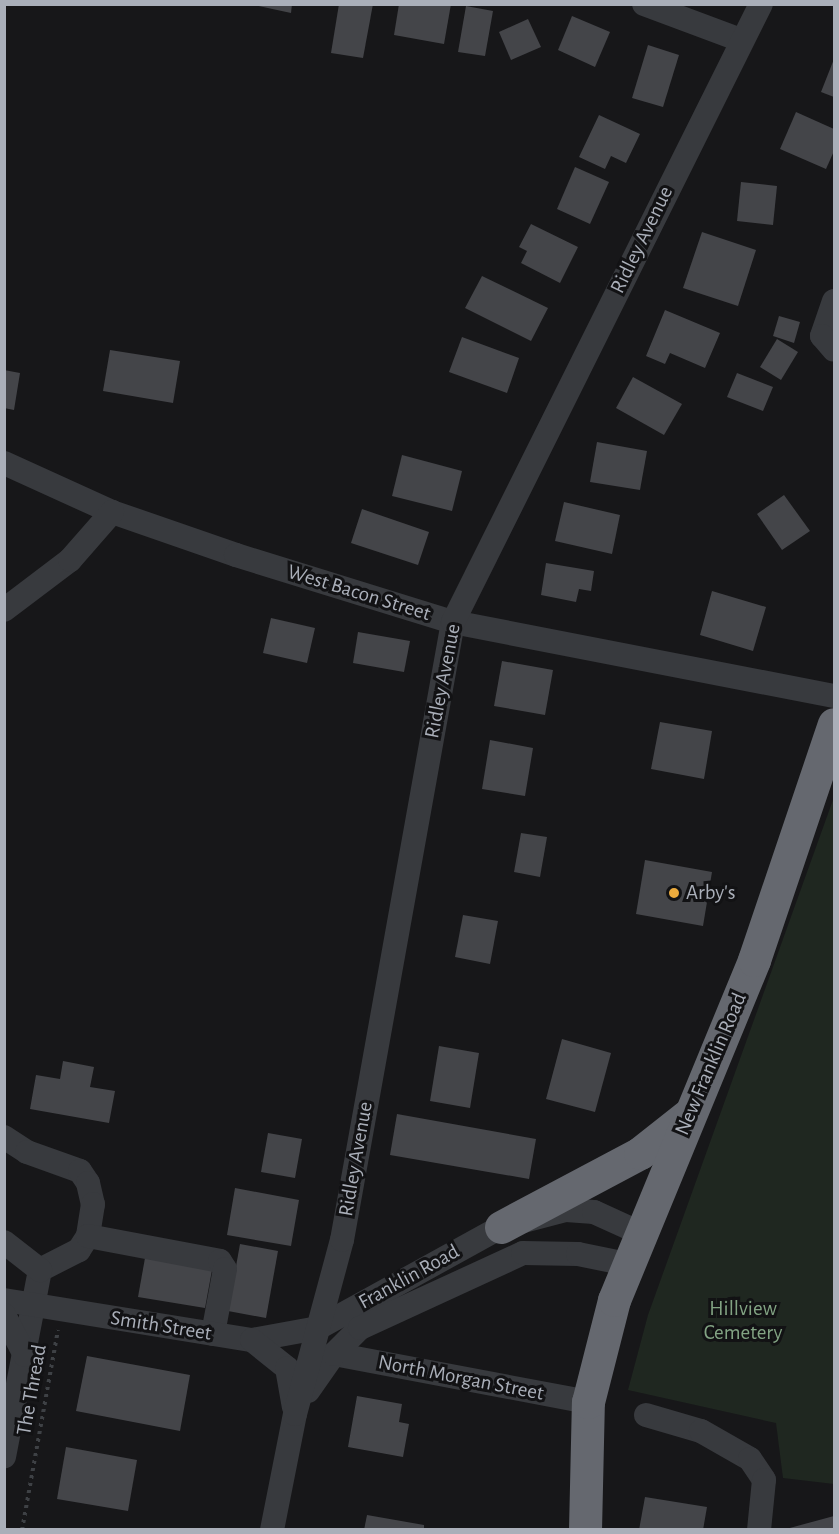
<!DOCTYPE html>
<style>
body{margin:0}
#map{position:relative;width:839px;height:1534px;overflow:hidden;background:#171719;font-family:"Alegreya Sans",sans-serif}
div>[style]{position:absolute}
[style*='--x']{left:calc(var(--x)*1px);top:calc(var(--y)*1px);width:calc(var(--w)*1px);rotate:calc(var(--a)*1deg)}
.green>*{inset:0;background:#1f2720}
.building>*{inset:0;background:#444549}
.path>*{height:4px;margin-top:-2px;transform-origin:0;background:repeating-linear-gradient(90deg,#3e4145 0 3px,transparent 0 7.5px)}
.minor>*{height:24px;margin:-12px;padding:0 12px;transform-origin:12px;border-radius:12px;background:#383a3e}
.highway>*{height:33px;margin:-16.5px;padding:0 16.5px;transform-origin:16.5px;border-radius:16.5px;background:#65686f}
.dots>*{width:16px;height:16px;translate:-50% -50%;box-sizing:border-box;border:3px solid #121214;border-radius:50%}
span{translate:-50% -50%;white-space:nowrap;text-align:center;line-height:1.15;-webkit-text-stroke:6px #121214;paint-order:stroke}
.street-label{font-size:21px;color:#aaafb9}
.poi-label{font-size:21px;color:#aaafb9}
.left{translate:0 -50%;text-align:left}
.park-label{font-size:21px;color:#82a383}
.frame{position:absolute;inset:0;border:6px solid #aaafb9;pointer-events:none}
</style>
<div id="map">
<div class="green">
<i style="clip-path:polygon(834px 797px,834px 1484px,783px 1478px,776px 1423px,628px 1390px,648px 1315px)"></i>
</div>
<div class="building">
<i style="clip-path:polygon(250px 4px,292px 4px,291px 13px)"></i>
<i style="clip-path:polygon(339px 4px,373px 4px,363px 58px,331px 53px)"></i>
<i style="clip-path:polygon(399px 4px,451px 4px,444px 44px,394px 35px)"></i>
<i style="clip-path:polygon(466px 6px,493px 11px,485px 56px,458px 52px)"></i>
<i style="clip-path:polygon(572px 16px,610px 32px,595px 67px,558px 50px)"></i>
<i style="clip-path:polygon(528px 19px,541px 47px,511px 60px,499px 32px)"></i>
<i style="clip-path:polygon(648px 45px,679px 55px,663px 107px,632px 98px)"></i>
<i style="clip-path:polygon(834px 59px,834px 97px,821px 92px)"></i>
<i style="clip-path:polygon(796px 112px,834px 129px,834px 151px,826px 169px,780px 149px)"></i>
<i style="clip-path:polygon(599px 115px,640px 134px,626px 163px,611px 156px,605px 169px,579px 157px)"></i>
<i style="clip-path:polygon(575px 167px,609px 182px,590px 224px,557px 209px)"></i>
<i style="clip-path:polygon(741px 182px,777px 186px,773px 225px,737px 221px)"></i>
<i style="clip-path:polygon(531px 224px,578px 247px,560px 283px,521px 263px,527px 251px,519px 247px)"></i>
<i style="clip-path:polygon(702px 232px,756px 250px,738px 306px,683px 288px)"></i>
<i style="clip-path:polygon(482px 276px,548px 308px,531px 341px,465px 308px)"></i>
<i style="clip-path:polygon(665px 310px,720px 333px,705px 368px,670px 353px,665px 364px,646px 356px)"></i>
<i style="clip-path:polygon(779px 316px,800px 322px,794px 343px,773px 336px)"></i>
<i style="clip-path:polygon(462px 337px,519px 358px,507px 393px,449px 372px)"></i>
<i style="clip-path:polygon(777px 339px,798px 352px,781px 380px,760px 367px)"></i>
<i style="clip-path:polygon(110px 350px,180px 361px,173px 403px,103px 391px)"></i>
<i style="clip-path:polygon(4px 370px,20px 373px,14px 410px,4px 408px)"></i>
<i style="clip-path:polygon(737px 373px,773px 387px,763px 411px,727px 397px)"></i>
<i style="clip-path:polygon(633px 377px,682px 404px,664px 435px,616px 408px)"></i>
<i style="clip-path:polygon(597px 442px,647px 451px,640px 490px,590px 482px)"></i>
<i style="clip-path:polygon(402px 455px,462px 471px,452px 511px,392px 496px)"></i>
<i style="clip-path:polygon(784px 495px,810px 531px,782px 550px,757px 514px)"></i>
<i style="clip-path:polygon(564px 502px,620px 515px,612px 554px,555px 541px)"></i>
<i style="clip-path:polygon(362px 509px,429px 532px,418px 565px,351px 543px)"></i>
<i style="clip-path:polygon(546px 563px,594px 571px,591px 591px,579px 589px,576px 602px,541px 595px)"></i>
<i style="clip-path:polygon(712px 591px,766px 607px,753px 651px,700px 635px)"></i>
<i style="clip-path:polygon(271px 618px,315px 628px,307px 663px,263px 653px)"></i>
<i style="clip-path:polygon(358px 632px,410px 641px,404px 672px,353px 663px)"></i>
<i style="clip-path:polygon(502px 661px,553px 670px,545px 715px,494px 706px)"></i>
<i style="clip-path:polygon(660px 722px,712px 731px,704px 779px,651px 769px)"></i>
<i style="clip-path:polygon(490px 740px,533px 748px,525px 796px,482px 789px)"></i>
<i style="clip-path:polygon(521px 833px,547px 837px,540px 877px,514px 872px)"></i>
<i style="clip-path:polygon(645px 860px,712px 872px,703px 926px,636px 914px)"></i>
<i style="clip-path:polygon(463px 915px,498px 921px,490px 964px,455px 957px)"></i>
<i style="clip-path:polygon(562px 1039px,611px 1053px,595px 1112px,546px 1099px)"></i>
<i style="clip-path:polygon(439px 1046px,479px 1053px,470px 1108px,430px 1101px)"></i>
<i style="clip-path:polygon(63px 1061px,94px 1067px,90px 1087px,115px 1091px,109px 1123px,30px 1109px,36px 1075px,60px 1079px)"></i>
<i style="clip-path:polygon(397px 1114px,536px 1139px,529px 1179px,390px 1155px)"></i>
<i style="clip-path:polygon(268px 1133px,302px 1139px,295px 1178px,261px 1172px)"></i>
<i style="clip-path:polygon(235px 1188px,299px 1200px,291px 1246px,227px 1235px)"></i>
<i style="clip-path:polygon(240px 1244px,278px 1251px,266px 1318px,228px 1311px)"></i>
<i style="clip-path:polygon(145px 1258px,212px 1270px,205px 1308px,138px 1297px)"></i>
<i style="clip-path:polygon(87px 1356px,190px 1375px,180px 1431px,76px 1411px)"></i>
<i style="clip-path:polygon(357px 1396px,402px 1404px,399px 1422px,409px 1424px,403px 1457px,348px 1447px)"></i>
<i style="clip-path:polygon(66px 1447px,137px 1460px,128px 1511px,57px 1499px)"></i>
<i style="clip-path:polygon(645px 1497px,707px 1507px,703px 1530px,639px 1530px)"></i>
<i style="clip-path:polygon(367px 1515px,424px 1525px,424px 1530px,364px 1530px)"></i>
<i style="clip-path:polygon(834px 1516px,834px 1530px,786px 1530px,786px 1529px)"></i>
</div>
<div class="path">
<i style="--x:22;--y:1530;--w:203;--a:-79.8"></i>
</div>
<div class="minor">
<i style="--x:644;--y:4;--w:103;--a:20.4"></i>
<i style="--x:834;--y:301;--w:37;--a:109"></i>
<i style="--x:822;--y:336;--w:18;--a:49"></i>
<i style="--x:4;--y:463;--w:119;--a:24.4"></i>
<i style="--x:112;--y:512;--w:131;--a:19.1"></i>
<i style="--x:236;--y:555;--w:227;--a:17.2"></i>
<i style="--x:453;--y:622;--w:388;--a:11"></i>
<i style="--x:4;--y:610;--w:83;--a:-37.1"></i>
<i style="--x:70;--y:560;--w:64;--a:-48.8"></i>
<i style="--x:4;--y:1137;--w:27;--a:33"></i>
<i style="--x:27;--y:1152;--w:56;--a:19.7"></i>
<i style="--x:80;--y:1171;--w:14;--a:56"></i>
<i style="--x:88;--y:1183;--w:22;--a:77"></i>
<i style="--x:93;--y:1204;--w:32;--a:99"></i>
<i style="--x:88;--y:1236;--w:17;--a:123"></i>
<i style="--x:79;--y:1250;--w:44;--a:152.9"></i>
<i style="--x:40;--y:1270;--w:190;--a:100.9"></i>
<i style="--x:88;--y:1236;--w:134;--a:10.7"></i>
<i style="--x:220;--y:1261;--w:9;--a:58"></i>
<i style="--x:225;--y:1269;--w:66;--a:100.5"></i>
<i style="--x:4;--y:1242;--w:46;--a:37.9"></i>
<i style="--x:4;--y:1300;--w:251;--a:9.2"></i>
<i style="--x:252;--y:1340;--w:67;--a:-10.3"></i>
<i style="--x:318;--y:1328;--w:209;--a:-28.9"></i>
<i style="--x:501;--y:1227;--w:67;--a:-14.7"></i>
<i style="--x:566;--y:1210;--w:28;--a:4"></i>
<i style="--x:594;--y:1212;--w:51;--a:24.5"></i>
<i style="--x:4;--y:1315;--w:45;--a:62.3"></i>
<i style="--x:252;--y:1340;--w:45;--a:38.7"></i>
<i style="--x:287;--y:1368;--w:39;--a:80"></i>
<i style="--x:334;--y:1354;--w:258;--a:10.7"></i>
<i style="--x:308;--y:1391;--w:45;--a:-54.9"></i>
<i style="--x:334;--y:1354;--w:37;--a:-45"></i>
<i style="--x:360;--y:1328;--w:179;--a:-24.7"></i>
<i style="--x:523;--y:1253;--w:55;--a:1"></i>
<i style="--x:578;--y:1254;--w:50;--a:11.5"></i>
<i style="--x:646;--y:1415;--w:57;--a:16.2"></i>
<i style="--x:701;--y:1431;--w:56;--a:29.7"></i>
<i style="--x:750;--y:1459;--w:25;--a:56"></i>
<i style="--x:764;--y:1480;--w:50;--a:95.7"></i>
<i style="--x:272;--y:1530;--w:118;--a:-78.8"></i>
<i style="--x:295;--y:1414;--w:180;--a:-74.9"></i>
<i style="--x:342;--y:1240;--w:628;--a:-79.82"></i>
<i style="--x:453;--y:622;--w:690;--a:-63.51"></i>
</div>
<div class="highway">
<i style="--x:501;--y:1227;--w:157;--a:-28"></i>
<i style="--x:640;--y:1153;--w:61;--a:-38.4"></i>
<i style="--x:585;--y:1530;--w:128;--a:-88.7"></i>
<i style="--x:588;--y:1402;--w:105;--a:-75.7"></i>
<i style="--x:614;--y:1300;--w:368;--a:-67.6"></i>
<i style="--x:754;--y:960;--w:249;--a:-71.3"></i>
</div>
<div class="dots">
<i style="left:674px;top:893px;background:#ecab3d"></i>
</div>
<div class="street-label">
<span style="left:642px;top:240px;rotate:-64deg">Ridley Avenue</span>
<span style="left:359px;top:593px;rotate:17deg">West Bacon Street</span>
<span style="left:443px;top:681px;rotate:-79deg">Ridley Avenue</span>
<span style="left:711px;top:1064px;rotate:-67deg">New Franklin Road</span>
<span style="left:356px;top:1159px;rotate:-80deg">Ridley Avenue</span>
<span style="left:409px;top:1277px;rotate:-29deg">Franklin Road</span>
<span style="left:161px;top:1326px;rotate:9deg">Smith Street</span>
<span style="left:461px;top:1378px;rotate:11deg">North Morgan Street</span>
<span style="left:32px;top:1390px;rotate:-80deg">The Thread</span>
</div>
<div class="poi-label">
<span class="left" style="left:686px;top:893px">Arby's</span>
</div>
<div class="park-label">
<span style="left:743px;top:1321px">Hillview<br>Cemetery</span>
</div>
<div class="frame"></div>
</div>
